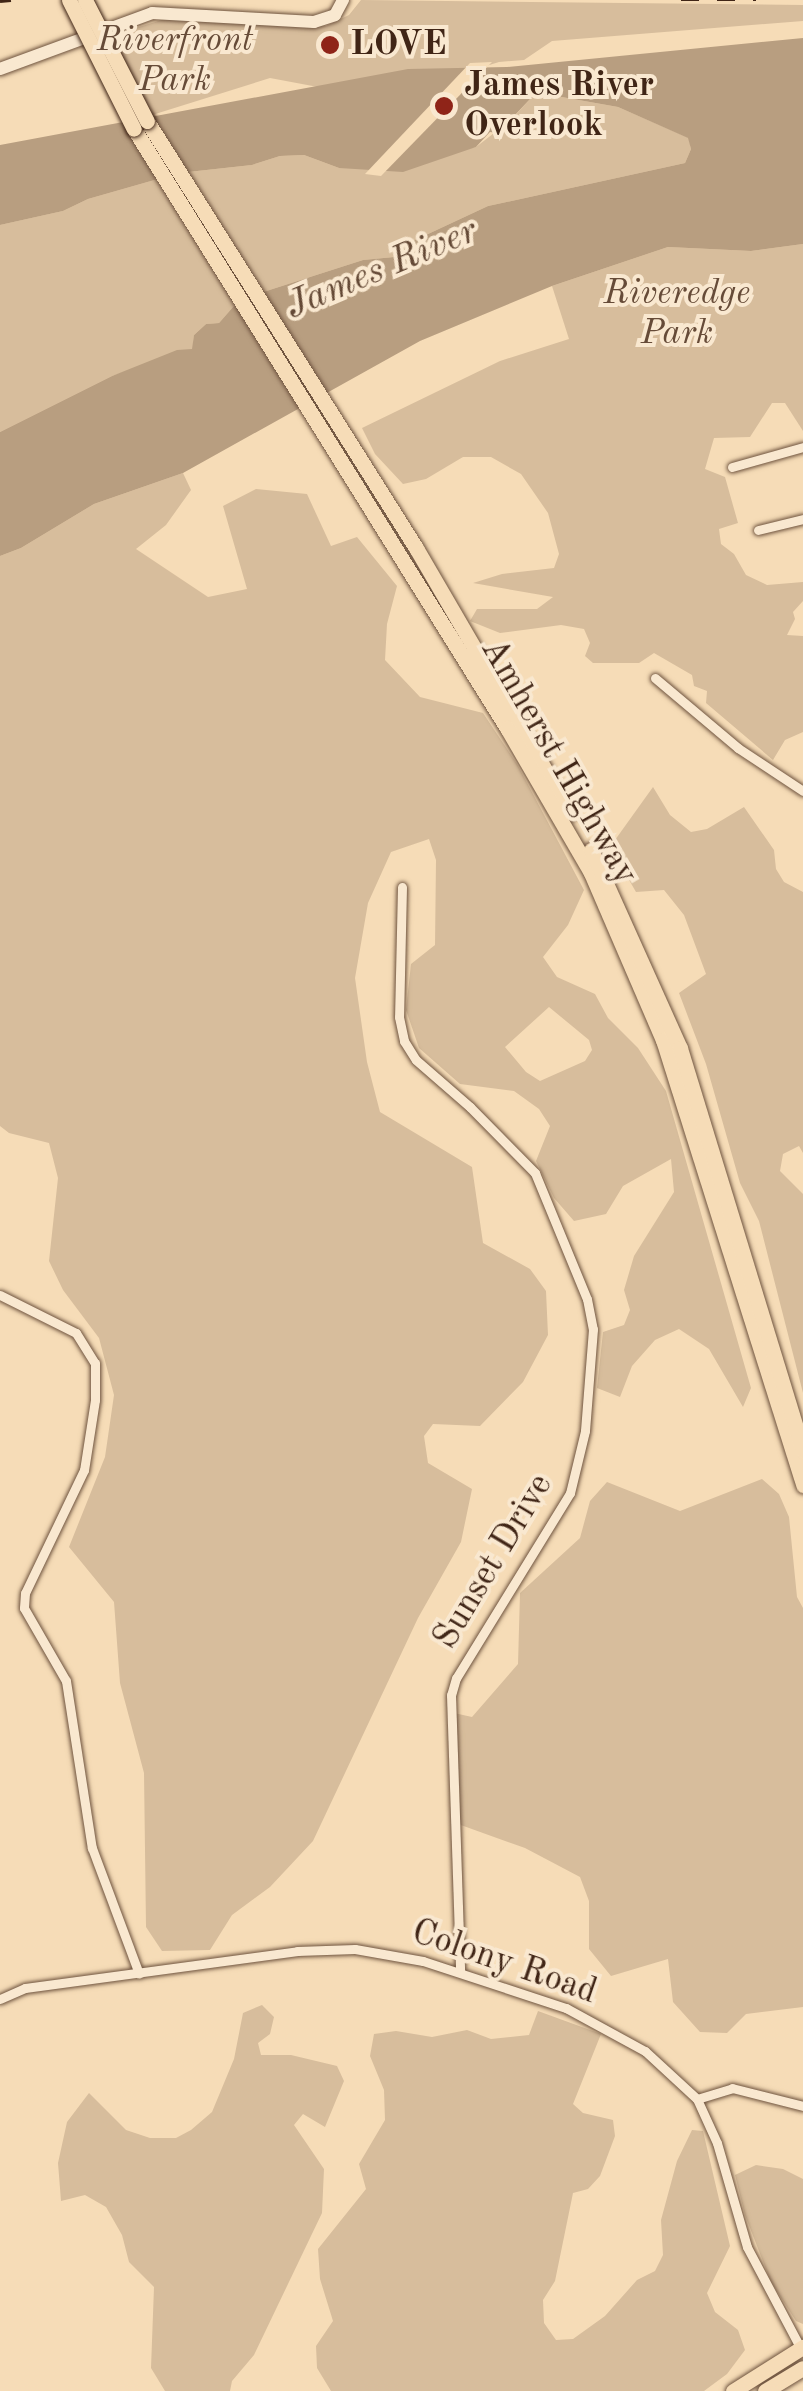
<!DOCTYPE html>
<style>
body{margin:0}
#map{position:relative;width:803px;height:2391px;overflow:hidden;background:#f6dcb7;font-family:"Old Standard TT",serif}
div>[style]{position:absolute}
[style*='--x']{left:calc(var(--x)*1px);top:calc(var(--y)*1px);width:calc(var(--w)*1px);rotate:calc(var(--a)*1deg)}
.green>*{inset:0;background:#d7bd9c}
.water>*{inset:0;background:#b89e80}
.pier>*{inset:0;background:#f6dcb7}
.roads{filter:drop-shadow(0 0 2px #6e533e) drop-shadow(0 0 2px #6e533e)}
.street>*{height:9px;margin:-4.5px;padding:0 4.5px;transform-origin:4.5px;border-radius:4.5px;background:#f9e8d0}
.secondary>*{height:12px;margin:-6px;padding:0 6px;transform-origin:6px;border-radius:6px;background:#f9e8d0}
.highway>*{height:15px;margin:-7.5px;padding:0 7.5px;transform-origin:7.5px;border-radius:7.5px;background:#f6dcb7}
.rail>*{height:2.5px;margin-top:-1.25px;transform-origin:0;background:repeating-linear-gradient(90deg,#402516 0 18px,transparent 0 36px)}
.bridges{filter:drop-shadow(0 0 2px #402516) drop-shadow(0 0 2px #402516)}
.highway-bridge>*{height:15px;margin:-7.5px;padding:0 7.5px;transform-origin:7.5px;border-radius:7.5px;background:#f6dcb7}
.dots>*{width:28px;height:28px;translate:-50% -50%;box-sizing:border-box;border:5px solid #f9e8d0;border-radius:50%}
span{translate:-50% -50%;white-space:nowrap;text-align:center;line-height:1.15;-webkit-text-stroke:8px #f9e8d0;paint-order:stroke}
.park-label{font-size:35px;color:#664b38;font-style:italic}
.poi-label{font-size:35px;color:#402516;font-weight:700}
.left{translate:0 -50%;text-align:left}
.street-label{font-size:35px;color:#402516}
.water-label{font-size:38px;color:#644936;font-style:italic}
</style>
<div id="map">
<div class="green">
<i style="clip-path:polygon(361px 0,803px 5px,803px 21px,552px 41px,524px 60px,499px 62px,428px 84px,350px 93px,270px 78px,152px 115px,110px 36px,168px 18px,326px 26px,349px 15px)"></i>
<i style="clip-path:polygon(556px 96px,618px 107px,689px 138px,691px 149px,685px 163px,488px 206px,413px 241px,394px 257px,363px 260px,257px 294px,233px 307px,219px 323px,206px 324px,194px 335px,193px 349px,112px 376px,0 432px,0 225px,63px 211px,88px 199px,179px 173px,252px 165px,280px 156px,304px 155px,339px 168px,363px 168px,476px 147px,511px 120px,531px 98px)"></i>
<i style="clip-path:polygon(803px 244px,803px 431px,785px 403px,772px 403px,750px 437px,714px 438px,705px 469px,725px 477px,738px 523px,719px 529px,721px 544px,734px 554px,746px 575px,767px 585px,803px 582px,803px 601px,793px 612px,795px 619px,787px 635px,803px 636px,803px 732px,785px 740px,773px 760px,706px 703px,707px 691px,694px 686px,692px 675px,654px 653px,639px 663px,593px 663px,585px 656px,590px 643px,584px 629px,561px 625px,500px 633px,470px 621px,477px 609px,537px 609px,553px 597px,473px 583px,502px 574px,554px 568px,559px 554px,548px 513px,521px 474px,491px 457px,463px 457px,426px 479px,403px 484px,375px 454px,362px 428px,500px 361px,569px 339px,552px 286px,668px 247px,751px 251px)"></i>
<i style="clip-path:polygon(evenodd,183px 473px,191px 490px,166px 525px,136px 549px,208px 597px,247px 589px,223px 506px,256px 489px,307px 494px,331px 546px,357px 537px,397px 586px,387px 624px,385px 660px,420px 697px,483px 713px,517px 764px,584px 890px,568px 925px,543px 957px,557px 977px,595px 994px,608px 1018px,638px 1048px,666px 1091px,751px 1388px,743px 1407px,709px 1349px,679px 1329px,655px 1340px,632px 1366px,620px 1397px,597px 1388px,603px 1332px,624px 1325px,630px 1310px,624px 1290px,634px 1256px,674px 1192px,671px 1159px,623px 1186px,606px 1214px,574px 1221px,554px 1198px,536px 1161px,550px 1126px,539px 1109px,514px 1091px,460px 1084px,419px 1048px,406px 1010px,411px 964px,435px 945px,436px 860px,429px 839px,391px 852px,368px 903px,355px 978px,367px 1062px,380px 1112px,472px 1167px,483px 1243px,530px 1269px,546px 1291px,548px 1335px,523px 1382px,480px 1426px,433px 1424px,424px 1436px,428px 1463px,472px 1489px,461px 1542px,418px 1618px,313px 1841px,270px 1887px,232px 1915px,210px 1950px,162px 1951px,146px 1927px,144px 1773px,120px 1683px,114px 1602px,69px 1547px,105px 1457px,114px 1395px,99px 1338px,63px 1290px,49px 1261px,58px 1178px,49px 1143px,9px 1133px,0 1126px,0 556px,21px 548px,94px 504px,183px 473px,549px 1007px,589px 1040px,592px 1050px,585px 1061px,540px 1081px,526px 1072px,505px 1047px,549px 1007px)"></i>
<i style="clip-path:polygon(653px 787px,670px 815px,691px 832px,707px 829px,744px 807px,774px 850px,776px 869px,784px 882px,803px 892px,803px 1153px,799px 1146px,783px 1154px,780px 1171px,803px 1194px,803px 1393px,759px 1221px,740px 1183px,706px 1064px,679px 993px,706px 974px,684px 915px,664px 890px,636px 892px,610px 847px)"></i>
<i style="clip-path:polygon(762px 1479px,779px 1494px,789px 1517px,797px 1597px,803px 1608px,803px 2007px,746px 2014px,727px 2033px,700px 2032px,673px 2002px,668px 1959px,611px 1976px,589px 1949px,589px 1901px,580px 1877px,525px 1848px,458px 1824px,454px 1713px,472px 1717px,518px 1664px,520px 1593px,580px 1538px,590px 1501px,607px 1482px,680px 1511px)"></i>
<i style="clip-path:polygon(262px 2005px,274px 2017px,270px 2034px,258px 2043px,261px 2055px,291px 2055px,337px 2066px,344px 2081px,325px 2127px,303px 2114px,294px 2125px,324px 2169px,322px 2213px,254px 2355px,232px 2381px,230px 2391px,165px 2391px,151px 2368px,154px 2287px,129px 2262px,122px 2235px,106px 2207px,85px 2195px,61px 2201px,58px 2163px,67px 2122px,89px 2093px,126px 2130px,150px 2138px,176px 2138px,191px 2130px,212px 2112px,234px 2059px,243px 2013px)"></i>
<i style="clip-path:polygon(538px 2011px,601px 2034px,573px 2104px,583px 2113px,613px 2120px,615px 2136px,600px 2176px,588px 2189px,573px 2193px,555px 2281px,543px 2300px,544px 2323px,556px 2340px,573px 2339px,605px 2316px,637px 2280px,655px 2271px,663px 2255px,661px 2220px,677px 2161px,692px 2130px,703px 2131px,730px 2246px,707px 2293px,715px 2312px,738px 2330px,745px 2350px,727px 2374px,704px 2391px,331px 2391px,317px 2368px,316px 2346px,333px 2321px,320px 2279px,318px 2249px,366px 2189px,359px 2164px,385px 2120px,384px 2090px,370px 2056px,374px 2034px,396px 2031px,432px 2037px,467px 2030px,491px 2039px,529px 2035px)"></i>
<i style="clip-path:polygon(756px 2165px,783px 2169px,803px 2179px,803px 2324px,796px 2321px,771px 2282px,745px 2215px,735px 2175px)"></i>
</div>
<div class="water">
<i style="clip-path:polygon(803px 38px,803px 244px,751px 251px,668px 247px,552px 286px,420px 341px,183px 473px,94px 504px,21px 548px,0 556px,0 432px,112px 376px,177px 350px,192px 349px,194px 335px,206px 324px,219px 323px,233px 307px,257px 294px,363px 260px,394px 257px,413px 241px,488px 206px,685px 163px,691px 149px,688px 138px,618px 107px,556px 96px,531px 98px,498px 133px,490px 132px,476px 147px,403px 172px,339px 168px,304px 155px,280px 156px,252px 165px,179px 173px,88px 199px,63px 211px,0 225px,0 145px,408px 69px,507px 67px)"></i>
</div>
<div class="pier">
<i style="clip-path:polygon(492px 62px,381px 176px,365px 174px,470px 63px)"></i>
</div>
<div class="roads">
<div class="street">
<i style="--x:732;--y:467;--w:74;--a:-15.7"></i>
<i style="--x:758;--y:530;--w:46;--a:-13.7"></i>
<i style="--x:655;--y:678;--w:109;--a:40.1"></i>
<i style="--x:738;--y:748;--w:78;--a:33.5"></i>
<i style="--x:402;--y:887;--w:130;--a:91.3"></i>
<i style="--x:399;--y:1017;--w:25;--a:78"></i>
<i style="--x:404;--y:1041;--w:22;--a:58"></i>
<i style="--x:416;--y:1060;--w:72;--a:41"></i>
<i style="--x:470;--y:1107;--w:93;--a:45.4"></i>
<i style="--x:535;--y:1173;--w:136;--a:67.6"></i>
<i style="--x:587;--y:1299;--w:31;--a:79"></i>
<i style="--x:593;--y:1329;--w:102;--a:94.5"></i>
<i style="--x:585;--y:1431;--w:64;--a:103.6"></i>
<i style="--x:570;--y:1493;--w:217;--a:121.6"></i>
<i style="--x:456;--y:1678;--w:18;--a:106"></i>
<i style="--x:451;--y:1695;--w:277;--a:88.1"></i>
<i style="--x:0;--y:1295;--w:85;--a:26.6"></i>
<i style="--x:76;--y:1333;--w:36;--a:58"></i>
<i style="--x:95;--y:1363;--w:37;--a:90"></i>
<i style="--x:95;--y:1400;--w:71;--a:98.9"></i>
<i style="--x:84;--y:1470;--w:136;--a:115.6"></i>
<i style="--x:25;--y:1593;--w:15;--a:94"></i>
<i style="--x:24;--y:1608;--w:84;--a:60.1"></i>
<i style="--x:66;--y:1681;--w:169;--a:81.2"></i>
<i style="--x:92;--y:1848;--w:134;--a:69.5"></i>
<i style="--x:0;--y:1999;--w:27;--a:-24"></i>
<i style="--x:25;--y:1988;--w:275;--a:-7.7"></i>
<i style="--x:297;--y:1951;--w:58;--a:-2"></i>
<i style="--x:355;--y:1949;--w:69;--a:10"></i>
<i style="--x:423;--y:1961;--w:151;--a:18.2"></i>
<i style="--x:566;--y:2008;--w:90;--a:28.6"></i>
<i style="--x:645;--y:2051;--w:71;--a:42.7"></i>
<i style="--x:697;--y:2099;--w:48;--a:65.6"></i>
<i style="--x:717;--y:2143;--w:108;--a:73.9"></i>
<i style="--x:747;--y:2247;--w:115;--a:62.1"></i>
<i style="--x:697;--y:2099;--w:37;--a:-17"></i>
<i style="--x:732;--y:2088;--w:73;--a:14.2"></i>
</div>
<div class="secondary">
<i style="--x:0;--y:69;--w:162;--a:-20.2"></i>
<i style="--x:152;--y:13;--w:162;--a:3.2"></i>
<i style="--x:314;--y:22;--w:22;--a:-18"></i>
<i style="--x:335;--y:15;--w:17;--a:-62"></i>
</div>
<div class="highway">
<i style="--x:147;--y:121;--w:505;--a:57.79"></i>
<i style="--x:416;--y:548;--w:306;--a:59.8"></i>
<i style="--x:134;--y:129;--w:706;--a:58.09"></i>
<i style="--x:507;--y:728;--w:168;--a:59.9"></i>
<i style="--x:591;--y:873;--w:182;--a:66.7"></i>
<i style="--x:663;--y:1040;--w:467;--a:72.5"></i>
<i style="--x:591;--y:850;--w:217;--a:65.8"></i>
<i style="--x:680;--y:1048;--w:421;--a:73"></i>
<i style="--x:733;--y:2391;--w:83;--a:-32.2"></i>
<i style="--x:765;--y:2391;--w:44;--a:-31.2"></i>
</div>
</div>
<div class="rail">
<i style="--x:681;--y:0;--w:75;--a:0"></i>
<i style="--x:0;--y:1;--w:11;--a:-5"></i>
</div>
<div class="bridges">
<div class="highway-bridge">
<i style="--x:69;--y:0;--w:144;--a:63.3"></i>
<i style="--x:85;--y:0;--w:136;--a:62.9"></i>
</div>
</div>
<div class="dots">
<i style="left:330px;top:45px;background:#8f2418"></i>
<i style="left:444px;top:106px;background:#8f2418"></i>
</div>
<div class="park-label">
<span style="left:175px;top:61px">Riverfront<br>Park</span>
<span style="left:677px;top:314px">Riveredge<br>Park</span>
</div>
<div class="poi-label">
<span class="left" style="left:350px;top:45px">LOVE</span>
<span class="left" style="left:464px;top:106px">James River<br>Overlook</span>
</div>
<div class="street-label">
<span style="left:558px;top:762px;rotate:60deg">Amherst Highway</span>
<span style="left:494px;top:1562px;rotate:-59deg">Sunset Drive</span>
<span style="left:504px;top:1963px;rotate:19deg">Colony Road</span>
</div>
<div class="water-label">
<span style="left:382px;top:270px;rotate:-23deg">James River</span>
</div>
</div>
